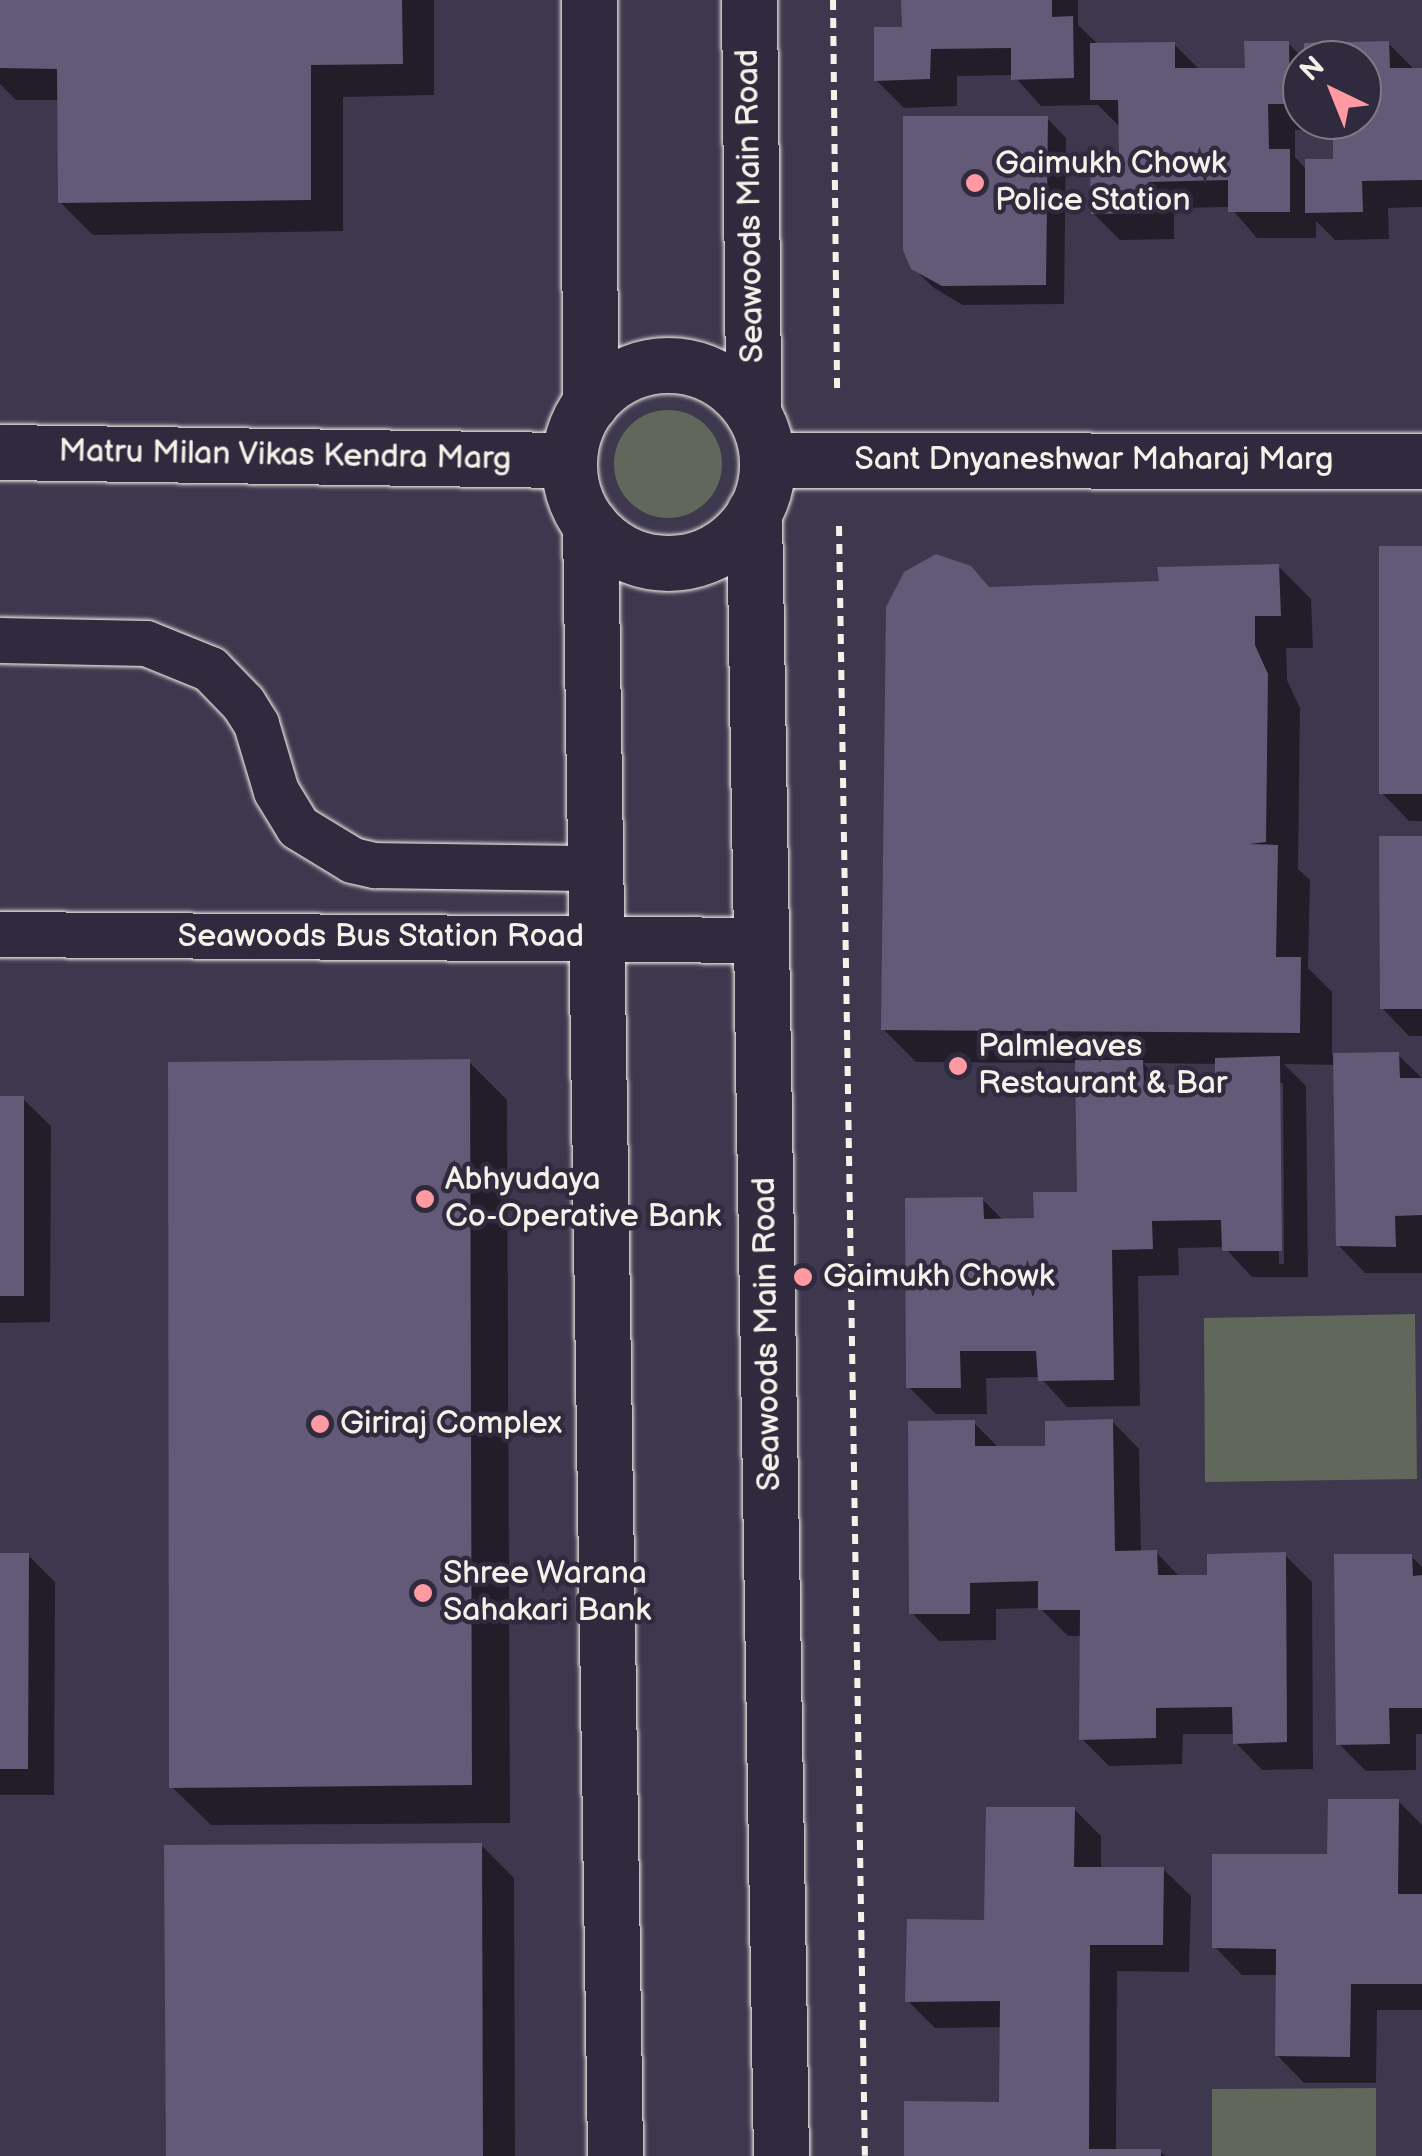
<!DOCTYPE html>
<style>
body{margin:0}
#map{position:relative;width:1422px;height:2156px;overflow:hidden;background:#3e384e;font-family:"Balsamiq Sans",sans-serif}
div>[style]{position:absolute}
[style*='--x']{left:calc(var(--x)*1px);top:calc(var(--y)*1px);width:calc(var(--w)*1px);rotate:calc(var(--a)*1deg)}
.green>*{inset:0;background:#61675a}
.round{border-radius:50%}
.shadow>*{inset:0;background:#0007}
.building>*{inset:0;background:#625a77}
.path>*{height:6px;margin-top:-3px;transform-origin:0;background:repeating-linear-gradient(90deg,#f4f1e8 0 10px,transparent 0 18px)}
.roads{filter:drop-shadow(0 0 2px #f4f1e8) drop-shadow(0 0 2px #f4f1e8)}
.lane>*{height:45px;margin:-22.5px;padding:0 22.5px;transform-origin:22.5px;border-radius:22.5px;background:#2f2a3d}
.secondary>*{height:55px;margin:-27.5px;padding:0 27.5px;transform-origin:27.5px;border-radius:27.5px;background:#2f2a3d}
.secondary>.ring{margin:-27.5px;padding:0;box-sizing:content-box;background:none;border:55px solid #2f2a3d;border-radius:50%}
.dots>*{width:28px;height:28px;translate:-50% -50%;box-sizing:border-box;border:5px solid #2f2a3d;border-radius:50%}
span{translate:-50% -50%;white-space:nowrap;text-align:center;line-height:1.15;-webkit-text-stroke:9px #2f2a3d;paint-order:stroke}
.poi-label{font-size:32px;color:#f4f1e8}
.left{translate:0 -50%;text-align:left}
.street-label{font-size:32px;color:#f4f1e8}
.north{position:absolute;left:1282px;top:40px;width:100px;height:100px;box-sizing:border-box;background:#2f2a3d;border:2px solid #7e7a81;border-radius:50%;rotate:317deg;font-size:28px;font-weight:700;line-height:40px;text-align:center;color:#f4f1e8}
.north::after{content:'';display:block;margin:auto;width:35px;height:45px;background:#ff9aa2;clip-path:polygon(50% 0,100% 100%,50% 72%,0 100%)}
</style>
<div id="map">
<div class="green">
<i class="round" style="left:614px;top:410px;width:108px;height:108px"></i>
<i style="clip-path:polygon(1415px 1314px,1417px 1479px,1205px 1482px,1204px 1318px)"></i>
<i style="clip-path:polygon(1376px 2088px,1376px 2156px,1212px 2156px,1212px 2089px)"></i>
</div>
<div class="shadow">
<i style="clip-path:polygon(0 0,434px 0,434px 95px,343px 97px,343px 231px,93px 235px,60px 202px,60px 100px,16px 100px,0 84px)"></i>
<i style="clip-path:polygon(904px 0,1078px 0,1078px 25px,1099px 45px,1174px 44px,1201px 71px,1247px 71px,1288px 43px,1305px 60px,1302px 120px,1316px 120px,1316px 130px,1295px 130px,1295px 157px,1307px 170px,1336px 162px,1333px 125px,1328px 120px,1362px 120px,1362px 60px,1307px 60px,1388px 43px,1415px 70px,1422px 70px,1422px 207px,1388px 208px,1389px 239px,1335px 240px,1316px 221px,1316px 238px,1257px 238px,1230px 207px,1174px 208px,1174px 239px,1120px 240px,1093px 213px,1121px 162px,1121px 128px,1098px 105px,1041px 106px,1013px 75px,957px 76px,957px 106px,904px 108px,876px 80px,904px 30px)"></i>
<i style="clip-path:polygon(1047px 118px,1066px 138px,1064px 304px,963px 305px,934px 288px,913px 268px)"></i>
<i style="clip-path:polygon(1422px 548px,1422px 821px,1409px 821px,1382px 793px)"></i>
<i style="clip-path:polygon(evenodd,1278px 566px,1311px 599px,1313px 648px,1286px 648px,1287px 680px,1300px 708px,1298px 869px,1310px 880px,1308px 968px,1332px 992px,1332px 1055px,1398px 1055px,1422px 1078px,1422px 1273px,1365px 1273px,1338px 1245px,1336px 1065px,1284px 1064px,1306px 1086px,1308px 1277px,1252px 1277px,1224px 1247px,1178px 1248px,1179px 1275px,1138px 1276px,1140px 1406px,1067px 1407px,1040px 1377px,986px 1378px,987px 1414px,936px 1414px,909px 1387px,982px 1199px,1004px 1221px,1037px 1220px,1079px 1194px,1078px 1063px,916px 1062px,883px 1029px,991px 590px,1161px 584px,1278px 566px,1143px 1063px,1217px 1064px,1217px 1087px,1168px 1088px,1143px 1063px,1278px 566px,1278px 1083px,1283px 1083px,1284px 1264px,1279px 1264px,1278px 1083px)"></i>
<i style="clip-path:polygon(1422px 838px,1422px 1036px,1409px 1036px,1382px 1008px)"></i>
<i style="clip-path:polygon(469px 1062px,507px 1100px,510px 1823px,211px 1825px,172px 1787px)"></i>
<i style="clip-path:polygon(0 1099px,23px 1099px,51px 1126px,50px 1322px,0 1323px)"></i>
<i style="clip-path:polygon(1112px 1421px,1139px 1449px,1141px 1553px,1156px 1552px,1181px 1578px,1210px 1577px,1285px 1555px,1312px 1582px,1313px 1769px,1262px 1770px,1235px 1742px,1235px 1734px,1183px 1734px,1182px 1764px,1109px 1766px,1082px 1739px,1082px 1636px,1068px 1636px,1040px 1608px,996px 1609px,996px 1640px,939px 1641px,912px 1613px,974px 1423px,999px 1448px,1048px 1448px)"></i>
<i style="clip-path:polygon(0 1555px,28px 1555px,55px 1582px,54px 1795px,0 1795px)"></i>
<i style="clip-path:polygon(1411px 1556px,1422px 1567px,1422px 1734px,1416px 1734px,1416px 1770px,1366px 1771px,1339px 1744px)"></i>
<i style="clip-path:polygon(1398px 1801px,1422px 1825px,1422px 2010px,1377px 2010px,1376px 2083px,1304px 2083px,1277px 2055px,1278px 1975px,1242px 1975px,1215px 1947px)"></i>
<i style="clip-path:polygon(1074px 1809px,1101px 1836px,1101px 1869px,1163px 1869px,1191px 1896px,1189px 1972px,1117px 1971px,1116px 2151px,1160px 2151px,1165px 2156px,906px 2156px,1001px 2104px,1002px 2027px,935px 2028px,908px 2001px,986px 1922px)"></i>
<i style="clip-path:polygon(481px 1845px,514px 1878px,515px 2156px,168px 2156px)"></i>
</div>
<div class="building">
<i style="clip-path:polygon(0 0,402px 0,403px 64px,311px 65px,311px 200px,58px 203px,57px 69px,0 68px)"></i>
<i style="clip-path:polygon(901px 0,1052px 0,1052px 17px,1073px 16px,1074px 78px,1011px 80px,1011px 48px,931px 49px,930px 79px,874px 81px,874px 27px,902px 27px)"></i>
<i style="clip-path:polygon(1244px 41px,1289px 41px,1290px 104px,1268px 104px,1269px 149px,1290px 149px,1290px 212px,1228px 212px,1228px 180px,1148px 182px,1148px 213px,1091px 214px,1090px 162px,1119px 160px,1118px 100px,1090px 100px,1090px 43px,1175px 42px,1175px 68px,1245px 68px)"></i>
<i style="clip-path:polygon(1389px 41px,1390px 68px,1422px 68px,1422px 180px,1362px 181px,1363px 212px,1305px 213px,1305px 159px,1333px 159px,1333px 120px,1362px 120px,1362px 60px,1304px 60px,1304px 43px)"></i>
<i style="clip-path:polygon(903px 116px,1048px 116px,1046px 285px,942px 286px,911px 269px,903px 250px)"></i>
<i style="clip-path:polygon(1379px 546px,1422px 546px,1422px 794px,1379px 794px)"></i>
<i style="clip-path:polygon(936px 554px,971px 566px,989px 587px,1159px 581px,1157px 567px,1279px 564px,1281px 616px,1255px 616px,1255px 645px,1268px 674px,1266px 842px,1249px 844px,1278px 845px,1276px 957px,1301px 957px,1300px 1033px,881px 1030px,886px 607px,904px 572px)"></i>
<i style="clip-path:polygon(1379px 836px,1422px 836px,1422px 1009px,1380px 1009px)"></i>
<i style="clip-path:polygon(1399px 1052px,1400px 1078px,1422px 1078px,1422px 1215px,1395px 1216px,1396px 1247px,1336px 1246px,1333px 1053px)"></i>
<i style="clip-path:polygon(1280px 1056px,1282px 1251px,1222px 1251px,1221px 1220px,1152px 1221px,1153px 1249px,1112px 1250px,1114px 1380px,1038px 1381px,1036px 1351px,960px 1351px,961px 1388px,906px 1388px,905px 1198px,983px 1197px,984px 1219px,1034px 1218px,1033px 1192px,1077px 1192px,1075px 1060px,1143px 1060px,1144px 1085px,1215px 1084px,1215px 1058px)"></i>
<i style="clip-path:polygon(470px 1059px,472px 1785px,169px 1788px,168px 1062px)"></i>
<i style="clip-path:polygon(0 1096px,24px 1096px,24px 1296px,0 1296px)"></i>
<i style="clip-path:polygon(1113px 1419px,1115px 1551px,1157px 1550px,1158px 1575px,1207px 1575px,1207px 1554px,1286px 1552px,1287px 1742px,1233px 1744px,1232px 1707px,1156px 1708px,1156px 1738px,1079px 1740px,1080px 1610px,1038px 1610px,1038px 1581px,970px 1583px,970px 1614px,909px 1614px,908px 1421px,975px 1420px,975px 1446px,1045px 1446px,1045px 1421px)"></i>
<i style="clip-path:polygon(0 1553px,29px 1553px,28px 1769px,0 1769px)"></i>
<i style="clip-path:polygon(1334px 1554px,1412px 1554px,1413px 1576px,1422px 1575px,1422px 1708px,1389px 1708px,1390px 1744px,1336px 1745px)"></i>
<i style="clip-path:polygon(1328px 1799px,1399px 1799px,1398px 1894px,1422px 1894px,1422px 1984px,1351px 1984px,1350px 2057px,1275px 2056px,1276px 1949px,1212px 1948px,1212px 1854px,1327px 1854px)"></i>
<i style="clip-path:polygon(986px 1807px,1075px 1807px,1074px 1867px,1164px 1867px,1163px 1945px,1090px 1945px,1089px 2149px,1161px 2149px,1161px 2156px,904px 2156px,904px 2101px,999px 2102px,1000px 2001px,905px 2002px,907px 1919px,984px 1920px)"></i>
<i style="clip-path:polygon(482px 1843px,483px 2156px,166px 2156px,164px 1845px)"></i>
</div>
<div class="path">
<i style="--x:833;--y:0;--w:394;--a:89.4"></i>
<i style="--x:839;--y:526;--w:1630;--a:89.09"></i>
</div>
<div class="roads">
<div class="lane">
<i style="--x:0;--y:640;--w:146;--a:1.2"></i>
<i style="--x:146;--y:643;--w:69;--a:22.1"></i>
<i style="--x:210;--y:669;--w:47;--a:45.9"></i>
<i style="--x:243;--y:703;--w:25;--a:58"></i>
<i style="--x:256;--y:724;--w:70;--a:73.4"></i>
<i style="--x:276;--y:791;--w:42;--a:58.6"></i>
<i style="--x:298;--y:827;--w:63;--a:31.4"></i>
<i style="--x:352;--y:860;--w:23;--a:13"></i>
<i style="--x:374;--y:865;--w:220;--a:0.8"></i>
<i style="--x:0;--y:934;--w:762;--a:0.45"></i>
</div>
<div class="secondary">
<i style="--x:589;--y:0;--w:404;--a:89.9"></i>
<i style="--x:749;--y:0;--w:413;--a:89.4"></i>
<i class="ring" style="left:569px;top:365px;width:143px;height:143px"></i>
<i style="--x:0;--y:452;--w:569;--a:0.81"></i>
<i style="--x:767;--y:460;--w:655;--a:0.09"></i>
<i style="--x:754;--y:512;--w:1644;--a:89.06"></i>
<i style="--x:590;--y:525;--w:1631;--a:89.12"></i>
</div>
</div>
<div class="dots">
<i style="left:975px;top:183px;background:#ff9aa2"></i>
<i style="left:958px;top:1066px;background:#ff9aa2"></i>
<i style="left:425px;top:1199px;background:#ff9aa2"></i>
<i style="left:803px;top:1277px;background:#ff9aa2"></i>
<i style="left:320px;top:1424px;background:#ff9aa2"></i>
<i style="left:423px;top:1593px;background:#ff9aa2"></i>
</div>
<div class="poi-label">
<span class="left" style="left:995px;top:183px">Gaimukh Chowk<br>Police Station</span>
<span class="left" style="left:978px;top:1066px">Palmleaves<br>Restaurant &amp; Bar</span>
<span class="left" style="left:445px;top:1199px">Abhyudaya<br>Co-Operative Bank</span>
<span class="left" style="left:823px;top:1277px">Gaimukh Chowk</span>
<span class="left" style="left:340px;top:1424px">Giriraj Complex</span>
<span class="left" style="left:443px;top:1593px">Shree Warana<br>Sahakari Bank</span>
</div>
<div class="street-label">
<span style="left:751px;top:206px;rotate:-91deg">Seawoods Main Road</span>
<span style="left:285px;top:456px;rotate:1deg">Matru Milan Vikas Kendra Marg</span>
<span style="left:1094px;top:460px">Sant Dnyaneshwar Maharaj Marg</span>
<span style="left:381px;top:937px">Seawoods Bus Station Road</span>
<span style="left:768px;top:1334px;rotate:-91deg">Seawoods Main Road</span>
</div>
<div class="north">N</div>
</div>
